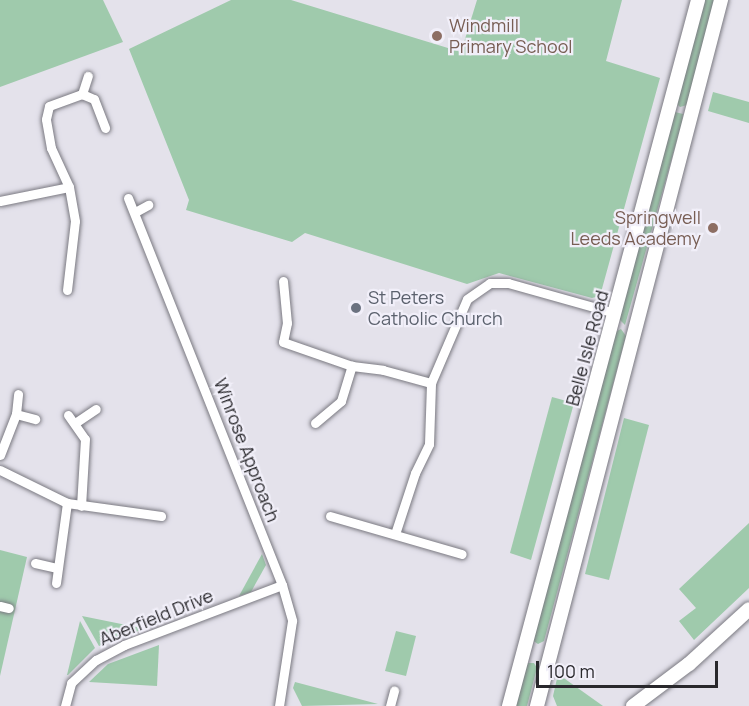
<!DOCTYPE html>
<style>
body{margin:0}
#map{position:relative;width:749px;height:706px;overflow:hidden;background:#e4e2eb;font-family:Manrope,sans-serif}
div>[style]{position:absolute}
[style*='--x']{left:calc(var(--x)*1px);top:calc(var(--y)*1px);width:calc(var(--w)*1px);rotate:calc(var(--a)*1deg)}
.green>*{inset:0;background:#9fcaac}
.roads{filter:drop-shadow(0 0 2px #7a7981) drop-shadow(0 0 2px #7a7981)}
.street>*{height:9px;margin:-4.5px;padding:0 4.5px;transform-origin:4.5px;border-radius:4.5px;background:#fff}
.secondary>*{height:14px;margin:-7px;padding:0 7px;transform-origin:7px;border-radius:7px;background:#fff}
.dots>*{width:16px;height:16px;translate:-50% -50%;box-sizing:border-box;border:3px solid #f1eff9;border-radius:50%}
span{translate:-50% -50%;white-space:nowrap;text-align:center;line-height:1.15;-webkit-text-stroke:4.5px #f1eff9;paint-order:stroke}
.education-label{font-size:18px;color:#785e54}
.left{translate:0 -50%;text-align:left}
.right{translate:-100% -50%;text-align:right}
.worship-label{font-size:18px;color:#5b616d}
.street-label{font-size:18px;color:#29282c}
.scale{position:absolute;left:536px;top:661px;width:182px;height:27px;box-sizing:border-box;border:3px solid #29282c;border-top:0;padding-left:8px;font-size:18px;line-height:21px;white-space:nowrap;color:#29282c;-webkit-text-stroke:4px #f1eff9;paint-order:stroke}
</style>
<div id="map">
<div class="green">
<i style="clip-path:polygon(0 0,103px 0,123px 42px,0 87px)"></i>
<i style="clip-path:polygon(231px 0,291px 0,461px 52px,477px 0,622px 0,606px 61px,660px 78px,600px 296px,592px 298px,499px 273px,467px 284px,305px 233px,292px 242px,186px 210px,189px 200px,129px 49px)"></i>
<i style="clip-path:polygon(702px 0,715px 0,687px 105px,680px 107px,676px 103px)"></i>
<i style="clip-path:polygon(713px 92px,749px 102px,749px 123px,708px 111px)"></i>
<i style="clip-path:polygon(675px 112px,683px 114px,682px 122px,625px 325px,619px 319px)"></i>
<i style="clip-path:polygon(621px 329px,626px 336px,544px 641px,538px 644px,532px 640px,615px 332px)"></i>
<i style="clip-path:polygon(552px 397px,574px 403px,531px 560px,510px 553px)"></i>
<i style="clip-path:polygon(624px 418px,649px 425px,609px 580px,585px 574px)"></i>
<i style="clip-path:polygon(749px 523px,749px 588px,694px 640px,679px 621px,696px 608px,679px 589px)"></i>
<i style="clip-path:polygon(0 550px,27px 557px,0 676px)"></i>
<i style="clip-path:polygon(262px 554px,266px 565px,251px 592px,239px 596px)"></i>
<i style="clip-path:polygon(82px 616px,141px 628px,141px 630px,99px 646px)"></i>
<i style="clip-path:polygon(80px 621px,95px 648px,68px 675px,67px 675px)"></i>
<i style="clip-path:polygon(396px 631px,416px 636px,406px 676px,385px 671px)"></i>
<i style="clip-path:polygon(159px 645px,157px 686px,89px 682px,108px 664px)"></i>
<i style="clip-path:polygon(528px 663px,534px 663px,537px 668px,527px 706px,515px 706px)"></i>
<i style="clip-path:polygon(558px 674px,603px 706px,557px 706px,553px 696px)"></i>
<i style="clip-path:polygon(295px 682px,378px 704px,302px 706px,293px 688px)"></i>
</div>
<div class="roads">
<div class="street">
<i style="--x:82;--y:94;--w:19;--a:-72"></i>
<i style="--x:128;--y:198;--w:417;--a:68.3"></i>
<i style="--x:282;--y:585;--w:37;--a:74"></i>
<i style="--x:292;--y:621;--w:86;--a:98.7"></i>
<i style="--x:0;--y:201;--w:70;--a:-11.5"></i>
<i style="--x:69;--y:187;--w:43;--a:-114.8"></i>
<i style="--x:51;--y:148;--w:29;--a:-100"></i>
<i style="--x:46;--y:119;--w:13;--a:-77"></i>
<i style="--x:49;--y:106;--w:35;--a:-20"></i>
<i style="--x:82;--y:94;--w:13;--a:23"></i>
<i style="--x:94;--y:99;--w:31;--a:69"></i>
<i style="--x:137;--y:211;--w:13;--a:-29"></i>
<i style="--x:283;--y:281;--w:42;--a:84.6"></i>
<i style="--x:287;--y:323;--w:19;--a:102"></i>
<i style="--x:283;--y:342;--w:73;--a:19.2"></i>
<i style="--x:352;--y:366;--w:31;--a:7"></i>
<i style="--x:383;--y:370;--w:50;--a:15.2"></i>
<i style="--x:67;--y:290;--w:69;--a:-83.4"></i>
<i style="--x:75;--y:221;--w:35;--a:-100"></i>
<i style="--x:16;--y:414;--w:20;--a:15"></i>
<i style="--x:68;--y:415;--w:29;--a:55"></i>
<i style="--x:85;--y:439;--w:67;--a:93.4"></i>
<i style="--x:75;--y:423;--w:25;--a:-34"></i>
<i style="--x:315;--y:423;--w:34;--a:-40"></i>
<i style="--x:341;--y:401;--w:37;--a:-73"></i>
<i style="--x:0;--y:455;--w:44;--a:-68.7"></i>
<i style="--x:16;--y:414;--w:20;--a:-84"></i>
<i style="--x:0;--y:470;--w:75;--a:26.2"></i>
<i style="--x:67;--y:503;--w:95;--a:7.9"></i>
<i style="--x:330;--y:516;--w:137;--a:16.1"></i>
<i style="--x:395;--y:534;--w:64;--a:-71.8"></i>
<i style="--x:415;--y:473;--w:32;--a:-64"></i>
<i style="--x:429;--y:444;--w:61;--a:-88.1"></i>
<i style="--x:431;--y:383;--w:91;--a:-66.8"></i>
<i style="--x:467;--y:299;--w:28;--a:-35"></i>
<i style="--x:490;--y:283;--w:18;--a:0"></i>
<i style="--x:508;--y:283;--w:111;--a:15.7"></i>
<i style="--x:35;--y:563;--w:23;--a:13"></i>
<i style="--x:56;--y:583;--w:81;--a:-82.2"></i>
<i style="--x:0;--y:606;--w:9;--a:13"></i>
<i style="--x:65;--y:706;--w:24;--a:-75"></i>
<i style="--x:71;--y:683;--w:34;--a:-43"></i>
<i style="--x:96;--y:660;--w:32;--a:-28"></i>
<i style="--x:124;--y:645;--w:169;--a:-20.8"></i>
<i style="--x:390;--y:706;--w:16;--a:-75"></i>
</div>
<div class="secondary">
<i style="--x:509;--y:706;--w:731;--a:-75.01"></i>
<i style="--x:537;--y:706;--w:730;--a:-75.39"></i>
<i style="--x:633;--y:706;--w:70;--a:-36.9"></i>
<i style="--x:689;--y:664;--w:81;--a:-42.5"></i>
</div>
</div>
<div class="dots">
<i style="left:437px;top:36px;background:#8d6e63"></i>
<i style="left:713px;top:228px;background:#8d6e63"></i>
<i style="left:356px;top:308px;background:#6b7280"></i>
</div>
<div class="education-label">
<span class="left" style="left:449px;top:36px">Windmill<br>Primary School</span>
<span class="right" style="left:701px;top:228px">Springwell<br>Leeds Academy</span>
</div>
<div class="worship-label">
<span class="left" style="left:368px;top:308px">St Peters<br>Catholic Church</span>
</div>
<div class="street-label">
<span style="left:587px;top:348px;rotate:-75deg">Belle Isle Road</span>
<span style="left:247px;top:450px;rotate:69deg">Winrose Approach</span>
<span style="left:156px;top:617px;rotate:-22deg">Aberfield Drive</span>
</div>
<div class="scale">100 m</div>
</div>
